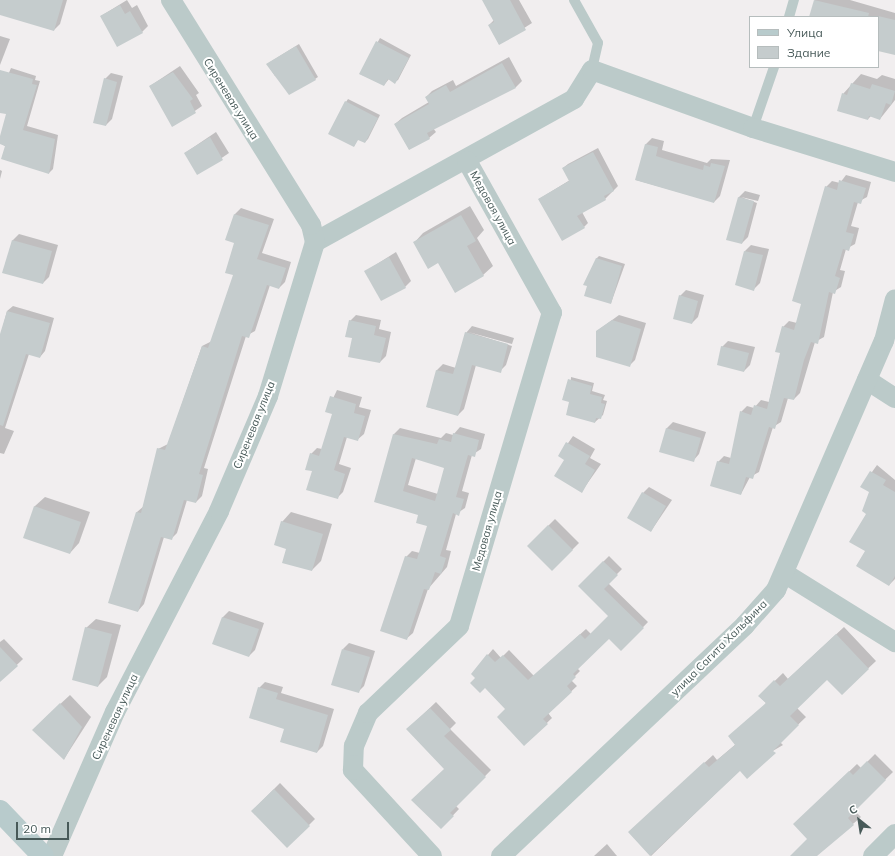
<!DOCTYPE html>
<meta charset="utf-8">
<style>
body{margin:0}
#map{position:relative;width:895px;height:856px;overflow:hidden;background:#f1eeef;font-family:Mulish,sans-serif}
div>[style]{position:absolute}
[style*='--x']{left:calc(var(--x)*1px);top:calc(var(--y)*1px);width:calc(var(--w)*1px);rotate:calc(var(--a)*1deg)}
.shadow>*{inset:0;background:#0003}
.building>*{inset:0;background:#c5cccd}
.service>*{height:10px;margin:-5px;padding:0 5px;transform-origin:5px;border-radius:5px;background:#bbcac9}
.minor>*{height:20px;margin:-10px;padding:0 10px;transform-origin:10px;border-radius:10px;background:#bbcac9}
.secondary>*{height:22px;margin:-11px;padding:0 11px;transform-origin:11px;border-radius:11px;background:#b8cbcc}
span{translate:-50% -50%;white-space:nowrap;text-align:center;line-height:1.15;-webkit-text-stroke:4px #fff;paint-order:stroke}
.street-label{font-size:11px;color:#485a59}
.legend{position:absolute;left:749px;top:16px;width:130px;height:52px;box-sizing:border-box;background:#fff;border:1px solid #b6bdbd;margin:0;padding:5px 7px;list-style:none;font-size:12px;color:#485a59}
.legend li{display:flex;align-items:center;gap:8px;height:20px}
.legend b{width:20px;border:1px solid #b6bdbd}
.north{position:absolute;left:839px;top:800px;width:40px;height:40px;-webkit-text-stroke:3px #fff;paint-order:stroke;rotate:330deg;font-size:11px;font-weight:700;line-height:16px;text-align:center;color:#485a59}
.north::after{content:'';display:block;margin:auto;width:14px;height:18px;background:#485a59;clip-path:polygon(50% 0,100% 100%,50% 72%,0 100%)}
.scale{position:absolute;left:16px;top:822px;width:53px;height:18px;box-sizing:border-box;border:2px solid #485a59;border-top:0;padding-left:5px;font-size:12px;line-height:14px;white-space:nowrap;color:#485a59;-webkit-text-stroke:3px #fff;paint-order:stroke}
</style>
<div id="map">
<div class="shadow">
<i style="clip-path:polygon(1px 0,67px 0,60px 24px,54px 30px,0 14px)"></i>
<i style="clip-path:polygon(127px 0,132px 8px,137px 5px,148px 26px,142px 32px,101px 16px)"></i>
<i style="clip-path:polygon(483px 0,519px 0,532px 23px,499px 44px,489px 25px,494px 20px)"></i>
<i style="clip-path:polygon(815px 0,850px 0,895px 13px,895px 54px,878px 49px,878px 17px,810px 17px)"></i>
<i style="clip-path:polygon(0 36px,10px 39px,0 65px)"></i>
<i style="clip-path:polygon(380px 38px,411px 55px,398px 80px,395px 82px,389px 79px,384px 85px,360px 74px)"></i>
<i style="clip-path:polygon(299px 44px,318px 77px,315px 79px,275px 76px,267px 64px)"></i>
<i style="clip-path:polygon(509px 57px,522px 81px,516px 87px,433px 128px,436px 132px,429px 138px,409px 149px,395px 124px,402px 118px,429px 102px,426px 97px,432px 91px,453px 80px,456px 86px)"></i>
<i style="clip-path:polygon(180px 66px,199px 93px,196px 95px,202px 106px,173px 126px,150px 86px)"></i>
<i style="clip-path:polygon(11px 68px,36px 76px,35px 80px,40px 81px,27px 126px,58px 135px,53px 169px,49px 173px,0 143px,11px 101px,0 98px,0 94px)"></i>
<i style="clip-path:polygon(111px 73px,123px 76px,112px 119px,106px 125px,105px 79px)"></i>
<i style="clip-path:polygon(861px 74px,877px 79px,882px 75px,895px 79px,895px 100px,880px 119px,871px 116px,868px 119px,843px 94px)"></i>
<i style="clip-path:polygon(348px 99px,380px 115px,368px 139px,365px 142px,358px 139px,354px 146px,346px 102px)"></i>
<i style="clip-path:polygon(216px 132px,229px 153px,198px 174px,185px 153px)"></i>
<i style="clip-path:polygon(652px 138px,664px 141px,662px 150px,707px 163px,711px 159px,730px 160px,720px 196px,714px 202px,636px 180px,646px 144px)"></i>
<i style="clip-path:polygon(598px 148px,618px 186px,605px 199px,582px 212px,588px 223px,584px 227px,539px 199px,570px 180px,563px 168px,568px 164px)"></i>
<i style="clip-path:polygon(0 170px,2px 171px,0 179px)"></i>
<i style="clip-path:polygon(846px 175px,871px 182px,867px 197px,858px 202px,851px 226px,859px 228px,855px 244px,846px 249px,840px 270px,845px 271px,841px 287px,833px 292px,824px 337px,815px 342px,800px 393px,794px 399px,788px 398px,781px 422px,773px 427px,759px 472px,750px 477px,741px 494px,718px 462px,724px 456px,731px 458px,741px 412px,747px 406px,754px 408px,761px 400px,769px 402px,781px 352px,783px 327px,789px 321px,797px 323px,802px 303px,826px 187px,832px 181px,840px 183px)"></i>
<i style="clip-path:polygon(745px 191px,760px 195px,758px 201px,741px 197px,757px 203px,748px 237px,742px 243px,727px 239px,739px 197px)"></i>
<i style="clip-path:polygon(470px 206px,484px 230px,477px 238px,493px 266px,483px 275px,438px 262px,414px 243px,423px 233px)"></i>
<i style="clip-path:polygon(241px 208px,274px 219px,262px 253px,291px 262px,285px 282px,279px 288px,270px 285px,255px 331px,246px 336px,204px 468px,208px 469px,202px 496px,196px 502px,187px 500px,177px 533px,171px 539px,164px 537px,144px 604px,138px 611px,137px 512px,144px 506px,158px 449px,168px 444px,202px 346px,212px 341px,234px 275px,235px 242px,227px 239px,235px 214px)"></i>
<i style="clip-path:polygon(19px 234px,58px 245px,49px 277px,43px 283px,3px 272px,13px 240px)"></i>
<i style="clip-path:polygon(751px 245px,769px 249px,760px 283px,754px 289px,745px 251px)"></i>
<i style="clip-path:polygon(396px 252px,411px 281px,405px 287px,366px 271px)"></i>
<i style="clip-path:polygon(599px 256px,625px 264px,611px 303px,596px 259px)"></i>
<i style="clip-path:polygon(686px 290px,704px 295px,698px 317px,692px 323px,680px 296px)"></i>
<i style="clip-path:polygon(13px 306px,54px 318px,45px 351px,40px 357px,29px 354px,5px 428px,14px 431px,4px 454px,0 453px,0 338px,7px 311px)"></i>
<i style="clip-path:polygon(356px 315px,381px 320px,379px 329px,391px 332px,386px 356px,380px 362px,353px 337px,350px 321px)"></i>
<i style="clip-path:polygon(619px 315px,646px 323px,635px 360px,629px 366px,597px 331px)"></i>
<i style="clip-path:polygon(472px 326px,514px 338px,512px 344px,468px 332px,512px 346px,506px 365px,500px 371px,476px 365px,464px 409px,458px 415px,427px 407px,437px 370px,443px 364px,456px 368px,466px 333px)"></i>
<i style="clip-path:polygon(728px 341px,755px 347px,750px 365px,744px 371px,722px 347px)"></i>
<i style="clip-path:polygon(571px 377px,594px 383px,592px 391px,605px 395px,603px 400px,607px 401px,603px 415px,595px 422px,570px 401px)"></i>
<i style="clip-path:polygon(337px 390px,362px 397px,359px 407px,371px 410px,364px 434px,357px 440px,347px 437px,339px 464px,351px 468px,343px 492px,337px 498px,313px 471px,311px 454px,317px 448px,322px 449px,333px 413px,327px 411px)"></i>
<i style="clip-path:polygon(673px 422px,706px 432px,699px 454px,693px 461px,660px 451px,667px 428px)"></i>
<i style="clip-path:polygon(evenodd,460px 427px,485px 434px,481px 449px,472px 455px,462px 491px,469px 493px,465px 508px,456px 514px,446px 550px,451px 551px,447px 567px,428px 589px,413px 633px,406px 639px,406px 557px,412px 551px,420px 553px,428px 525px,419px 514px,376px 502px,394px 434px,400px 428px,441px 438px,446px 433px,453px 435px,460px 427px,416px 458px,445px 467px,438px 494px,408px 485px,416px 458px)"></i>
<i style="clip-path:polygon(573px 436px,595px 449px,590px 458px,601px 464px,582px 491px,565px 459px,559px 456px)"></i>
<i style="clip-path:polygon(877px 465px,895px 480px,895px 579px,889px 585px,867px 551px,871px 492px,862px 486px)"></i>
<i style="clip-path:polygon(649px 487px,672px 500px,651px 531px,643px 493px)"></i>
<i style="clip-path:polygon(45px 497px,90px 512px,79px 543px,70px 553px,25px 537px,35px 506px)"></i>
<i style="clip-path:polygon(291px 512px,332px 524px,321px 561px,312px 570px,287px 548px,282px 522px)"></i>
<i style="clip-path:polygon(555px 519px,579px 543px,552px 570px,528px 546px)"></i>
<i style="clip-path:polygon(609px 556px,622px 569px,608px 583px,648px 622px,621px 650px,609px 638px,577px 668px,580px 671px,571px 680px,577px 686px,548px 713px,552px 718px,524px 745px,507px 709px,472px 674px,493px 649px,501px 658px,509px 650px,534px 676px,586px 629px,591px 634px,609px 616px,579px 586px)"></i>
<i style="clip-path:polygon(229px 611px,264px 623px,255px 650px,249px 656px,214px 644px,223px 617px)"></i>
<i style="clip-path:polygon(96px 619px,121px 625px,107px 677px,98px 686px,86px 628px)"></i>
<i style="clip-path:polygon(844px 627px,876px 661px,842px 693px,827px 678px,797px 708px,806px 717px,780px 742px,783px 745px,740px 770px,651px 856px,629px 832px,713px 755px,717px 760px,736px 744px,766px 703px,759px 696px,783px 673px,788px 679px)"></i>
<i style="clip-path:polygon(4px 639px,23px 659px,0 681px,0 642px)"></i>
<i style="clip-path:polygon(349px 643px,375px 651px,364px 686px,358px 692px,343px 649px)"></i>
<i style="clip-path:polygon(265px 682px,283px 687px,281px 693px,334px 709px,323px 746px,317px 752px,285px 728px,259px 688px)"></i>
<i style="clip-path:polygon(70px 695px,91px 717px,64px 759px,43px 720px)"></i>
<i style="clip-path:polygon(436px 702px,456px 723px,450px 729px,491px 770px,456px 806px,459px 809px,441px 828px,446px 768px,414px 723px)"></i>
<i style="clip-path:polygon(875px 754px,893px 772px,854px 810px,861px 817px,816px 856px,791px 856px,809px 839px,802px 817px,857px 764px,861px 768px)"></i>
<i style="clip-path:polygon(280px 783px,315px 819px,287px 847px,252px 811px)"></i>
<i style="clip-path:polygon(607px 844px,617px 856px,594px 856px)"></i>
</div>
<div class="building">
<i style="clip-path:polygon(0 0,63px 0,54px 31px,0 15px)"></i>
<i style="clip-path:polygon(482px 0,510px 0,526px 30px,499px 45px,488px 25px,494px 22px)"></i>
<i style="clip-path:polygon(814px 0,869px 13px,868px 17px,809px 17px)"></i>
<i style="clip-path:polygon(120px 5px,125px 14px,130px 11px,143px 33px,117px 47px,100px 16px)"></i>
<i style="clip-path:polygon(878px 16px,895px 20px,895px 55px,878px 51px)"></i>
<i style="clip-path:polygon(376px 41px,409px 58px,395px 84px,388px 79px,384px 86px,359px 74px)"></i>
<i style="clip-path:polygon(296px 46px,316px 80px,289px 95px,266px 64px)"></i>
<i style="clip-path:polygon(502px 63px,516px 88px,427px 133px,430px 139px,409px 150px,394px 124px,429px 104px,425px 97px,446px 85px,450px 92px)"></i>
<i style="clip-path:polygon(0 70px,33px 79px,32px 84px,37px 85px,23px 130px,55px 139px,49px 174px,1px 159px,5px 146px,0 144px,0 136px,6px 114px,0 113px)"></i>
<i style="clip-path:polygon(173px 72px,193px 99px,190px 101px,196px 113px,172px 127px,149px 86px)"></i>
<i style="clip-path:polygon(104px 78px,117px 82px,106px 126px,93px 123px)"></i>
<i style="clip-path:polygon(851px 83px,870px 89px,872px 84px,895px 91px,891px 105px,886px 103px,880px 120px,869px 116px,868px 120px,837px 111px,842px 93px,847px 95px)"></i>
<i style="clip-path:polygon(345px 101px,378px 118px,365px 143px,358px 140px,354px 147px,328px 134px)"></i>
<i style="clip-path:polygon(210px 137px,223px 160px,197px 175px,184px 153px)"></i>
<i style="clip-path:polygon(645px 144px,658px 147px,656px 156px,675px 162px,703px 170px,704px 165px,710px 167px,711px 163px,725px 166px,714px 203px,635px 180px)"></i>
<i style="clip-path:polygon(593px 152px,614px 191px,604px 196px,606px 200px,577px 216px,585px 228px,562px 241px,538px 199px,569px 181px,562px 168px)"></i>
<i style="clip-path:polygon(839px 180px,866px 188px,861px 204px,854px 202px,846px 232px,854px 234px,849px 251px,843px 249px,835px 276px,840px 278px,835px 294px,829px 292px,818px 344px,811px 342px,804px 360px,794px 400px,784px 398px,775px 429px,769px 427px,753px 479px,746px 477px,741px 495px,710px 486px,717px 461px,729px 464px,740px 411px,751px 415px,754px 405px,767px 409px,780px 353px,775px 352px,782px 326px,794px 330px,801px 304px,792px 301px,825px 186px,837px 190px)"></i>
<i style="clip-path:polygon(738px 197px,754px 201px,742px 244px,726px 240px)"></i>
<i style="clip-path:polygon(234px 214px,269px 225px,257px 259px,286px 268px,279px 289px,267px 285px,249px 338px,242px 336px,199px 474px,203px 475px,196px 503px,184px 500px,172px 540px,161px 537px,138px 612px,108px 603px,136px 512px,141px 513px,157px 448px,165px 450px,202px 346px,208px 348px,233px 275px,225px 273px,234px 243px,225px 240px)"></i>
<i style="clip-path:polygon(461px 215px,476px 241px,467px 246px,484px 276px,455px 293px,438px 263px,428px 269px,413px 242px)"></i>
<i style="clip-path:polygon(12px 240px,52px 251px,43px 284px,2px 273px)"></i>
<i style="clip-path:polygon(744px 251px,763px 255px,754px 291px,735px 285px)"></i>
<i style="clip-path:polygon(389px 257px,406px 288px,381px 301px,364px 271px)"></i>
<i style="clip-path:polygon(596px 258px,622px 266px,611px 304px,584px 296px,587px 286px,583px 285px)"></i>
<i style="clip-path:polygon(679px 295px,698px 301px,692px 324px,673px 319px)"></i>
<i style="clip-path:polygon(7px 311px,50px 323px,40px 358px,26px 354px,3px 426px,0 425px,0 334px)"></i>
<i style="clip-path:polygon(349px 320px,376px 326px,374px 335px,386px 338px,380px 363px,348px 357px,352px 338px,345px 337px)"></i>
<i style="clip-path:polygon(612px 320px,641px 329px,630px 367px,596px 357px,596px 331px)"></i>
<i style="clip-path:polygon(465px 332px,508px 344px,501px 373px,472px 365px,458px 416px,426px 407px,436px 370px,453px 374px)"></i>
<i style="clip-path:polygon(721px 346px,749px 353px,744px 372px,717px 365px)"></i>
<i style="clip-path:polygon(568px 379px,592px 386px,590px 394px,602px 397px,601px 403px,605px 404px,601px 419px,596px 418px,595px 423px,566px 415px,569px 402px,562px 400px)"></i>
<i style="clip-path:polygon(330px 396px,356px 404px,354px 413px,365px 416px,358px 441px,344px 437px,334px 470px,345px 474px,338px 499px,306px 490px,312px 471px,305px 470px,310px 453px,319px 456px,332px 414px,325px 412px)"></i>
<i style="clip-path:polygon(666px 428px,701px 438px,694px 462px,659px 452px)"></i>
<i style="clip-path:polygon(evenodd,453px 433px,479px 440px,475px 457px,468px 455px,456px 497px,464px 499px,459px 516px,453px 513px,440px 556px,446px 558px,441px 574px,435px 572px,429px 590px,424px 589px,407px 640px,380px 631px,405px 556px,417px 559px,427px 526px,416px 523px,418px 515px,374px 502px,393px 434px,437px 444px,439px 439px,451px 442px,453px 433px,412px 458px,444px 468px,435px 501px,403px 491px,412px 458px)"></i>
<i style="clip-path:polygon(566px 442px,590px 456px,585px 464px,595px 470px,582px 493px,554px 476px,564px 460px,558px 456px)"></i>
<i style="clip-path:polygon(870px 471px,886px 480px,883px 485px,895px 492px,895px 576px,889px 586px,856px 566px,865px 551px,849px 542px,866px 514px,862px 511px,869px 492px,860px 487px)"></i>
<i style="clip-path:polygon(642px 492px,666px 506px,651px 532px,627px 518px)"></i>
<i style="clip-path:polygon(34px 506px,81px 522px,70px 554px,23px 538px)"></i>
<i style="clip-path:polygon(281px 521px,323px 534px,312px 571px,282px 563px,286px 549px,274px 545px)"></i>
<i style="clip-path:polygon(548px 525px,573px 550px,552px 571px,527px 546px)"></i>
<i style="clip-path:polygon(603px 561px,618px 575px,604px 589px,644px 628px,621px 651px,609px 639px,573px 674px,576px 677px,567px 686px,572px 692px,543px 719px,548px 724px,524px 746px,497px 717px,505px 709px,485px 688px,480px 693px,470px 683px,475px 678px,471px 674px,487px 654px,495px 662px,503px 655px,528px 680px,580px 634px,585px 639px,608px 616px,578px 586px)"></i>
<i style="clip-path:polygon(222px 617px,259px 629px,249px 657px,212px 644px)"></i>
<i style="clip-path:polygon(85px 627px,112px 634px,98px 687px,72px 680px)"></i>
<i style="clip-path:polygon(836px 634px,869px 669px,842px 695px,827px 680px,790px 716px,799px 725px,773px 751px,776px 753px,747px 779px,740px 771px,650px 856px,628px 832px,704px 762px,709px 767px,735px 745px,728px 736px,766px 703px,758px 696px,774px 680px,780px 686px)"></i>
<i style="clip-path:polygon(0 647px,18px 666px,0 682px)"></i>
<i style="clip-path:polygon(342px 649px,370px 657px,359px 693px,331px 685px)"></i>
<i style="clip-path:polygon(258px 687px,278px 693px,276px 699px,328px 715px,317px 753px,280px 742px,284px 729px,249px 718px)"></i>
<i style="clip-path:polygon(60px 703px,82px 727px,64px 760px,32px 730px)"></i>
<i style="clip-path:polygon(430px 708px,451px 730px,444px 736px,486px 777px,450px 813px,454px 816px,441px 829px,411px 800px,444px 769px,406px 729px)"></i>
<i style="clip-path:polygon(867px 761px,886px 780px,848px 818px,854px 825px,817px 856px,790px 856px,807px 839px,793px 824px,849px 771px,853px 775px)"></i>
<i style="clip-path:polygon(274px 789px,310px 826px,287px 848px,251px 811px)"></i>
</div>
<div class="service">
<i style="--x:574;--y:0;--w:49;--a:60.8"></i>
<i style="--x:598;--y:43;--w:28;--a:103"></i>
<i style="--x:789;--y:17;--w:18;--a:-74"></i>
<i style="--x:753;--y:128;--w:65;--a:-71"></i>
</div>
<div class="minor">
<i style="--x:315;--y:242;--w:296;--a:-28.9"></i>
<i style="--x:574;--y:99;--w:34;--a:-58"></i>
<i style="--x:592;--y:70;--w:171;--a:19.8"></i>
<i style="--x:753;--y:128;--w:149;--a:17.2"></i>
<i style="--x:867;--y:380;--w:33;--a:33"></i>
<i style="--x:784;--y:573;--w:131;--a:31.9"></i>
<i style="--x:52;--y:856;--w:157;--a:-66.4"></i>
<i style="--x:115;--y:712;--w:226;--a:-62.6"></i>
<i style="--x:219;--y:511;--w:125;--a:-66.9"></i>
<i style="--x:268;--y:396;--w:161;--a:-73"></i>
<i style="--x:315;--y:242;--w:17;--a:-103"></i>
<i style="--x:311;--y:225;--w:265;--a:-121.9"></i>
<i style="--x:432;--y:856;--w:117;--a:-132.6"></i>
<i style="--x:353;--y:770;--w:24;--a:-88"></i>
<i style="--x:354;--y:746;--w:36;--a:-67"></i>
<i style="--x:368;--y:713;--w:126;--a:-43.7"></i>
<i style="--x:459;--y:626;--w:327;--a:-73.5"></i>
<i style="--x:552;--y:313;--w:174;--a:-119.2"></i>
<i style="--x:501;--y:856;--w:336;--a:-43.4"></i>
<i style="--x:745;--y:625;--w:47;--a:-48.5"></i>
<i style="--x:776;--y:590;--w:271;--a:-66.6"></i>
<i style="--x:884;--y:341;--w:43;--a:-75.3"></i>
<i style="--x:873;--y:856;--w:31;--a:-45"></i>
</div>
<div class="secondary">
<i style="--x:0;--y:811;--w:62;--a:46.3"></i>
</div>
<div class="street-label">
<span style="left:231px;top:99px;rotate:58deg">Сиреневая улица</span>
<span style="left:493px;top:208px;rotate:61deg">Медовая улица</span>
<span style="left:254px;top:425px;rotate:-68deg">Сиреневая улица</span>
<span style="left:487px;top:531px;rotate:-74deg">Медовая улица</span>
<span style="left:719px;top:648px;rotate:-45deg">улица Сагита Хальфина</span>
<span style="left:115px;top:717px;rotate:-65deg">Сиреневая улица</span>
</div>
<ul class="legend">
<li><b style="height:5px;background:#b8cbcc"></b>Улица</li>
<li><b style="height:11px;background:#c5cccd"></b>Здание</li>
</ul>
<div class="north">С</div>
<div class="scale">20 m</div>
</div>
